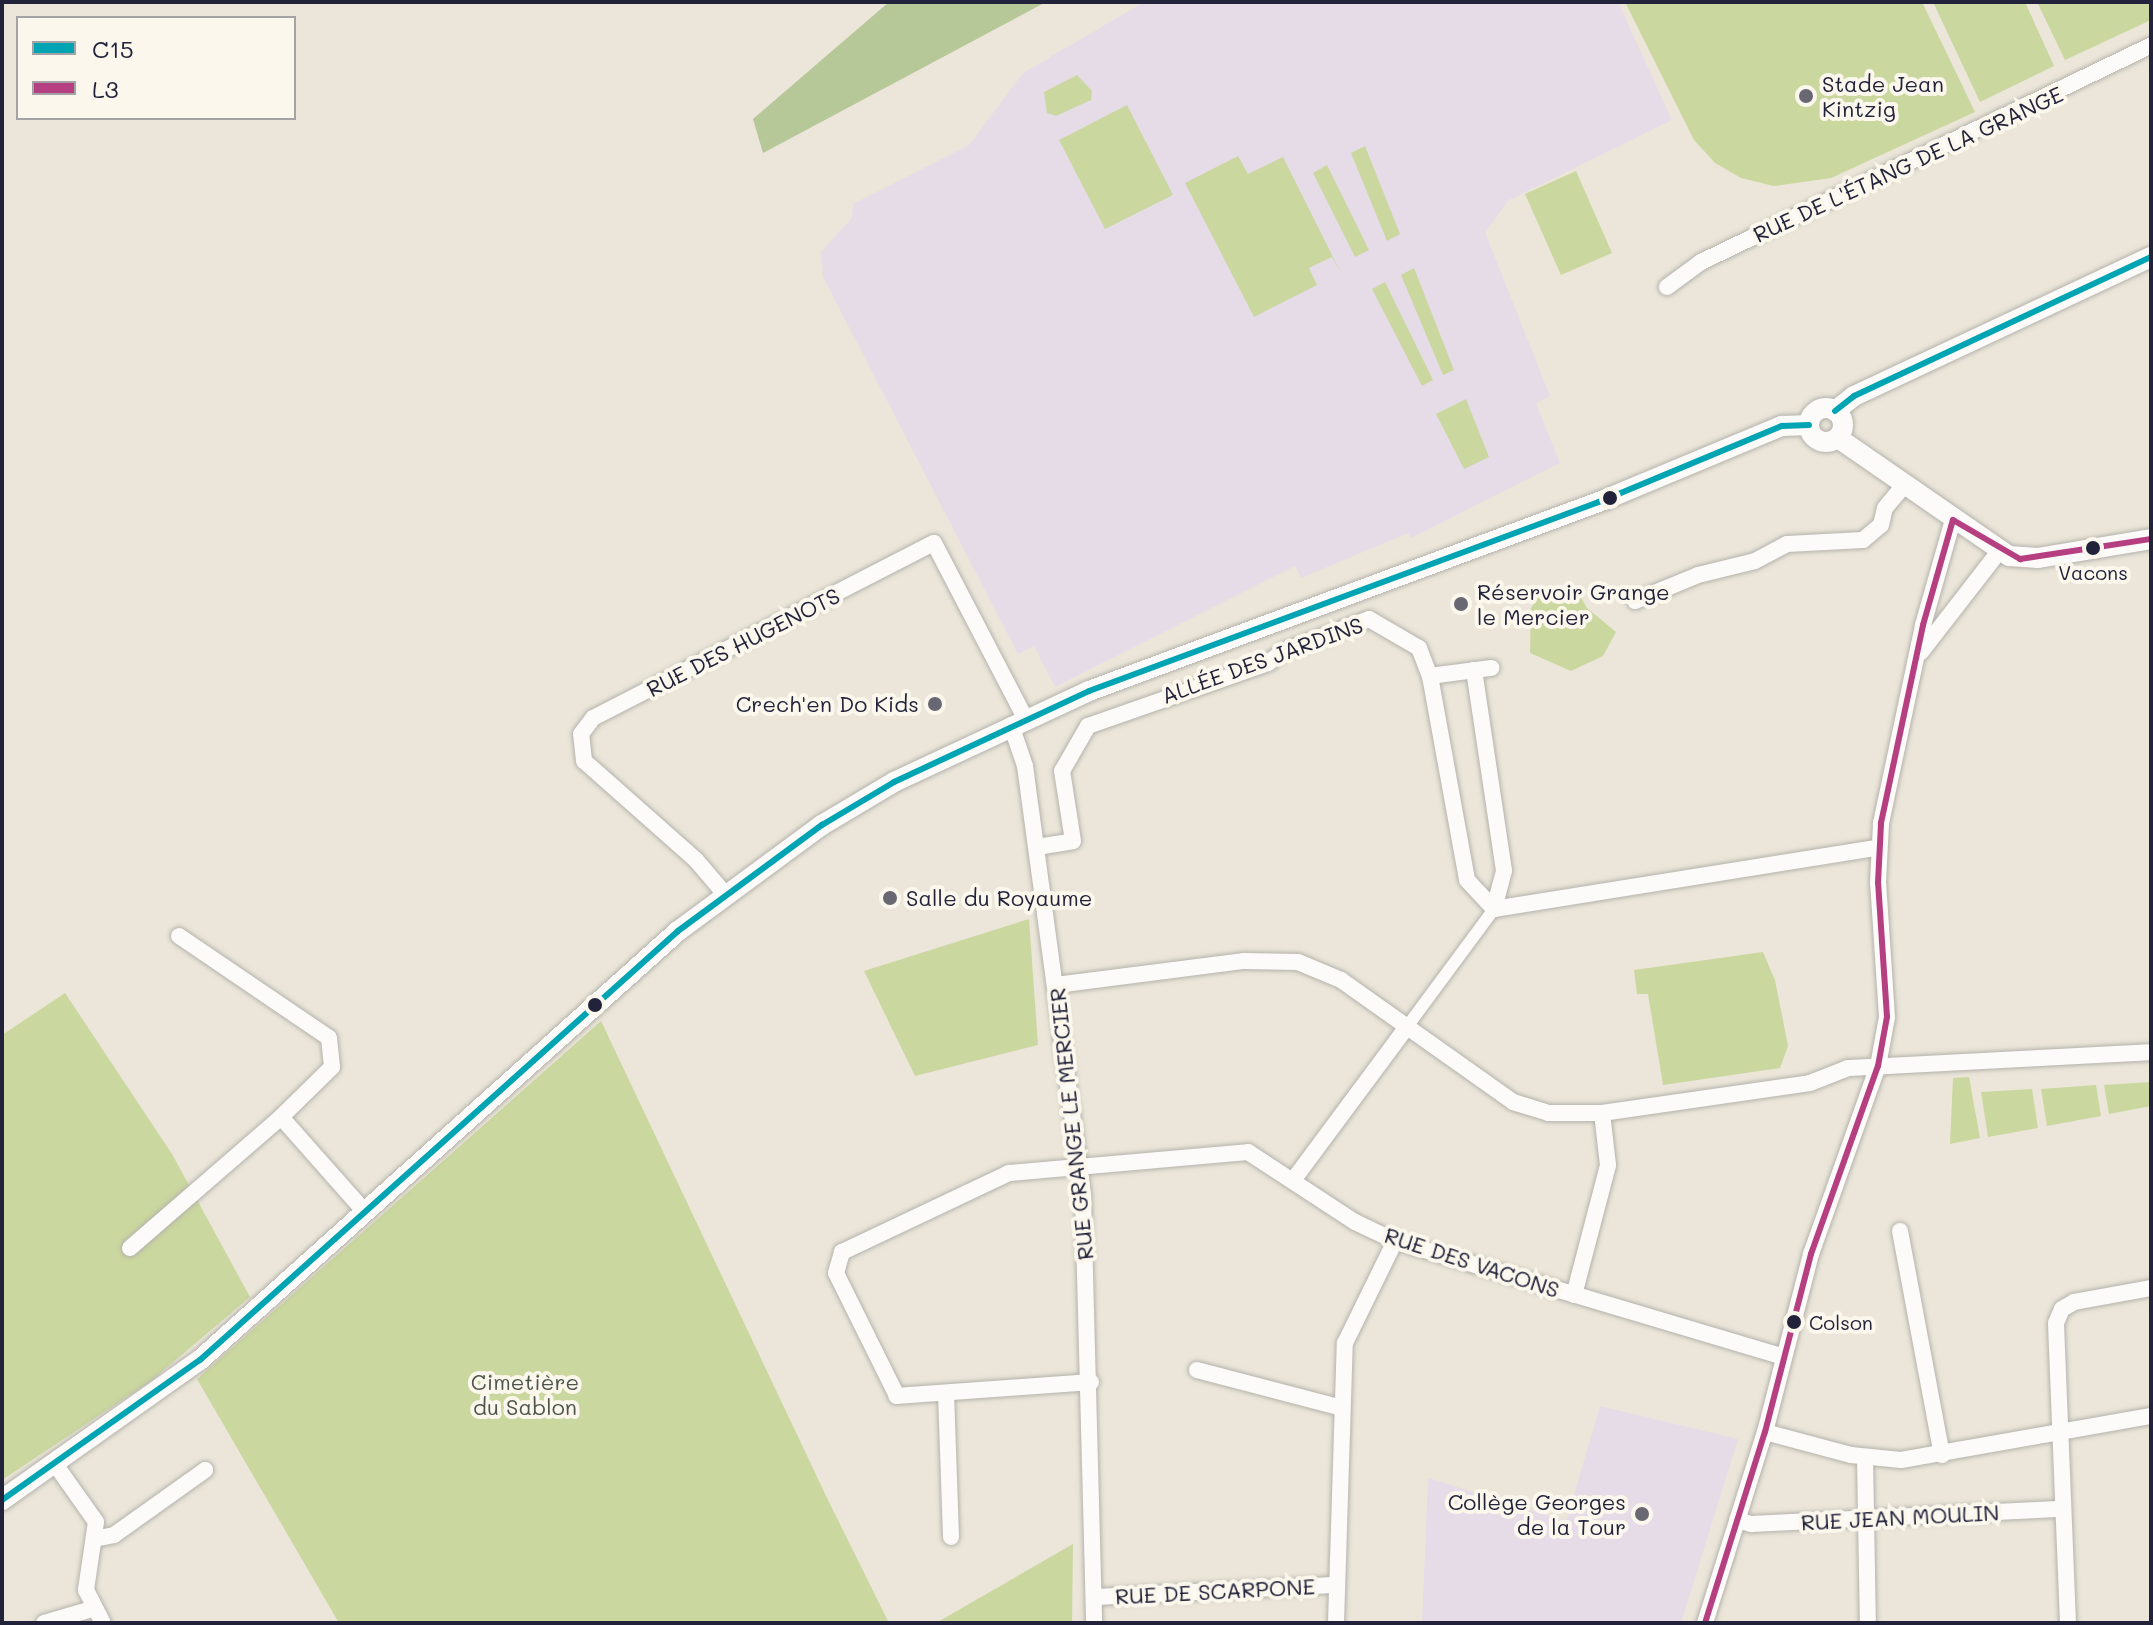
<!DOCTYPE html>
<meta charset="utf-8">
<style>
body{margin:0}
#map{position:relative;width:2153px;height:1625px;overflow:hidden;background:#ebe6d9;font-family:Mali,sans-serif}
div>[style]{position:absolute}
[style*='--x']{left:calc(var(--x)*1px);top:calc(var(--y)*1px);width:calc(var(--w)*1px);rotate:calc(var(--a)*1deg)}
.built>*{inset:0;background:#e6dce7}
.green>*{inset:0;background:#cad79f}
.forest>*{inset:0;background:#b6c798}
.roads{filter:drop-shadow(0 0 2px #b5b2ac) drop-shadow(0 0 2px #b5b2ac)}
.pedestrian>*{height:12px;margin:-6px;padding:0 6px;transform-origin:6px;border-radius:6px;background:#fcfbf9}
.minor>*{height:16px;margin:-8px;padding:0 8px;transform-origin:8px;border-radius:8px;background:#fcfbf9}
.tertiary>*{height:20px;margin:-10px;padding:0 10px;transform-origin:10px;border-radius:10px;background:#fcfbf9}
.tertiary>.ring{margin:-10px;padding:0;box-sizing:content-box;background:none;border:20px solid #fcfbf9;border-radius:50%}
.bus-1>*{height:6px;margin:-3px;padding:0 3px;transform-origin:3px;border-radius:3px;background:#00a4b2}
.bus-2>*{height:6px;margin:-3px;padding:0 3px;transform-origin:3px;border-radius:3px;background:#b63f82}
.dots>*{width:22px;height:22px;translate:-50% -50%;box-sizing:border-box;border:4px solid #fbf7ec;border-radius:50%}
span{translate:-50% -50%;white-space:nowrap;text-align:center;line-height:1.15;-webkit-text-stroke:8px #fbf7ec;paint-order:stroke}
.bus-label{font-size:20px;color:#22223b}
.left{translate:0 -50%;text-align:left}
.poi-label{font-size:22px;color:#22223b}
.right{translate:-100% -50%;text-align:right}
.street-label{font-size:22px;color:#22223b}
.park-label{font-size:22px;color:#4c544b}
.frame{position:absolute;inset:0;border:4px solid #22223b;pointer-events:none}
.legend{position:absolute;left:16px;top:16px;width:280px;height:104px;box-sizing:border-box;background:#fbf7ec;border:2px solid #a4a2a5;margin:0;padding:10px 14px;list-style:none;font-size:24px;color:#22223b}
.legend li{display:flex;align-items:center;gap:16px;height:40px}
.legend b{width:40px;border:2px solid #a4a2a5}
</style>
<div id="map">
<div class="built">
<i style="clip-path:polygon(1144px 2px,1618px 2px,1672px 120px,1509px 200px,1485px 232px,1550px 396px,1536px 403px,1560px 463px,1411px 538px,1408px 533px,1301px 578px,1295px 566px,1055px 687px,1034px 646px,1018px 654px,823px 277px,821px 252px,852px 218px,853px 204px,969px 145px,1023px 73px)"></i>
<i style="clip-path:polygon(1600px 1406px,1738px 1439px,1681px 1623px,1422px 1623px,1428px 1478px,1566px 1521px)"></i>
</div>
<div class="green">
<i style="clip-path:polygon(1625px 2px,1922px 2px,1975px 112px,1831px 178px,1774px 186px,1741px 178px,1715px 163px,1694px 140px)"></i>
<i style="clip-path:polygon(1933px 2px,2025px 2px,2054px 66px,1980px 102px)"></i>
<i style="clip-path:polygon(2037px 2px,2151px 2px,2151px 20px,2065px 60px)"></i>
<i style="clip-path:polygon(1077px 75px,1092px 91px,1091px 100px,1056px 116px,1047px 113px,1044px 92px)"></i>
<i style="clip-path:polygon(1127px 105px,1173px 195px,1105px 229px,1059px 140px)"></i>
<i style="clip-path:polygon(1365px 146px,1400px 234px,1387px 241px,1351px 153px)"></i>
<i style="clip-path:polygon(1238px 156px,1248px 174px,1283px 157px,1341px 273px,1332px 257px,1309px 268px,1317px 285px,1254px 317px,1185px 183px)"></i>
<i style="clip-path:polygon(1327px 165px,1369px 250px,1355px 257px,1313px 173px)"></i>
<i style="clip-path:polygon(1576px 171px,1612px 253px,1561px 275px,1525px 194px)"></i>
<i style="clip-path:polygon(1414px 268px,1454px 370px,1443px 375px,1401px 275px)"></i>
<i style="clip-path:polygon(1385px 282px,1433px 380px,1422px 386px,1372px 289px)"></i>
<i style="clip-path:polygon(1466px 399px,1489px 457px,1464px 469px,1436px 414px)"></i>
<i style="clip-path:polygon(1576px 589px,1587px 608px,1616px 632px,1603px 656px,1571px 671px,1530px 653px,1531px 609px,1539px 592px)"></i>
<i style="clip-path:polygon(1029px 919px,1038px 1045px,915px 1076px,864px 971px)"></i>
<i style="clip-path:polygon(1763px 952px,1775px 980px,1788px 1046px,1780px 1068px,1663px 1085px,1648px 994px,1637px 994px,1634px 970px)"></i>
<i style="clip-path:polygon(65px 993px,172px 1154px,250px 1297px,151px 1381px,2px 1480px,2px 1035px)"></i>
<i style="clip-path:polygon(601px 1021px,828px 1500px,889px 1623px,339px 1623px,197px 1379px)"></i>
<i style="clip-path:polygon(1969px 1077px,1980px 1138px,1950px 1144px,1953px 1078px)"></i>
<i style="clip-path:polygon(2151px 1082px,2151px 1106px,2109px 1114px,2104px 1085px)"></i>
<i style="clip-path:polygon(2096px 1085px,2101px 1116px,2047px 1126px,2041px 1089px)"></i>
<i style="clip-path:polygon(2032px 1089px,2038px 1128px,1988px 1137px,1981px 1092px)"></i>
<i style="clip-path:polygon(1073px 1544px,1072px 1623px,936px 1623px)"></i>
</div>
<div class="forest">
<i style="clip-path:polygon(889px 2px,1046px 2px,763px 153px,753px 119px)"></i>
</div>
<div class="roads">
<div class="pedestrian">
<i style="--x:1406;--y:1028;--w:148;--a:-53.5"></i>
</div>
<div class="minor">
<i style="--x:1667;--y:287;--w:42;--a:-36.3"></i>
<i style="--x:1701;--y:262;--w:500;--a:-25.7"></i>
<i style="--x:1635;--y:601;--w:68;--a:-22.4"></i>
<i style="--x:1698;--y:575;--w:59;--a:-13.8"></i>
<i style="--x:1755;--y:561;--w:36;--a:-28"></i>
<i style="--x:1787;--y:544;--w:76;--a:-3"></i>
<i style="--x:1863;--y:540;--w:23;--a:-40"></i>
<i style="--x:1881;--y:525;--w:17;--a:-77"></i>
<i style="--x:1885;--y:508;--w:31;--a:-50"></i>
<i style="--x:1921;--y:652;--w:129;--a:-52.2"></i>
<i style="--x:1474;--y:670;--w:203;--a:81.5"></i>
<i style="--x:1504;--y:871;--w:39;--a:105"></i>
<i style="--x:1430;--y:676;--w:62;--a:-7.5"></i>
<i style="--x:1011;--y:725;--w:43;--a:71.1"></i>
<i style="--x:1025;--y:766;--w:435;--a:82.3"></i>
<i style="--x:1083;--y:1197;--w:426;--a:88.5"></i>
<i style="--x:1037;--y:847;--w:36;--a:-9"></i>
<i style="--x:1073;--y:841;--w:71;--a:-98.9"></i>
<i style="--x:1062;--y:771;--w:52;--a:-60"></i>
<i style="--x:1088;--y:726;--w:191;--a:-19.3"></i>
<i style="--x:1268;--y:663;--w:20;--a:-37"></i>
<i style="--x:1284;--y:651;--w:91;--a:-20.6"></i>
<i style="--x:1369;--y:619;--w:58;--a:30.1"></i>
<i style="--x:1419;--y:648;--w:30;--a:69"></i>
<i style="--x:1430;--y:676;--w:207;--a:79.7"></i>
<i style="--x:1467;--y:880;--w:40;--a:47"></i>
<i style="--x:725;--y:894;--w:45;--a:-130.5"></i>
<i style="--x:696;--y:860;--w:149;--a:-138.5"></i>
<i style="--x:584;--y:761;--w:27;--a:-96"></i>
<i style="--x:581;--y:734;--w:20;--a:-53"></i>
<i style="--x:593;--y:718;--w:383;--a:-27.2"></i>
<i style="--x:934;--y:543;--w:197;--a:62.5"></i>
<i style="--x:1494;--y:909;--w:390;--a:-9.1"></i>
<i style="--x:179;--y:936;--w:181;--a:34.2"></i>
<i style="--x:329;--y:1038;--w:29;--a:84"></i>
<i style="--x:332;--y:1067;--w:71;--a:135.6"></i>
<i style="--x:281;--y:1117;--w:127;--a:48.5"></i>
<i style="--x:1056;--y:985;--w:190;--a:-7.3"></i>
<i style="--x:1244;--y:961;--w:54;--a:1.1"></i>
<i style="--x:1298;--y:962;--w:47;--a:22.7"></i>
<i style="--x:1341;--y:980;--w:211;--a:35.3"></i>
<i style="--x:1513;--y:1102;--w:37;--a:17"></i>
<i style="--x:1548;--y:1113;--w:54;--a:0"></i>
<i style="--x:1602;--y:1113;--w:210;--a:-8.2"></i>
<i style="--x:1810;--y:1083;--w:41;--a:-21.5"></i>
<i style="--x:1848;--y:1068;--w:303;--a:-3"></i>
<i style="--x:1294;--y:1179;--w:188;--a:-53.4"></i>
<i style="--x:1900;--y:1231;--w:228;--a:79.4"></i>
<i style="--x:130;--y:1248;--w:200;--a:-40.9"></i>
<i style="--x:1574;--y:1295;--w:134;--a:-75.3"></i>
<i style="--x:1608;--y:1165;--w:52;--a:-96.6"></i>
<i style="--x:1197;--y:1370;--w:150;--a:14.7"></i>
<i style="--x:1091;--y:1382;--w:195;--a:175.9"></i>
<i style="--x:897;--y:1396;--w:137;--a:-116.4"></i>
<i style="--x:836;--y:1273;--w:22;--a:-74"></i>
<i style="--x:842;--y:1252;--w:185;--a:-25.3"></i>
<i style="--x:1009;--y:1173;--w:240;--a:-5"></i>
<i style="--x:1248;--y:1152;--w:128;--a:33.2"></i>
<i style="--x:1355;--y:1222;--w:44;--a:25.4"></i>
<i style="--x:1395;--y:1241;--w:405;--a:16.6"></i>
<i style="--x:946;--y:1393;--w:144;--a:88"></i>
<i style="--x:1765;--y:1432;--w:89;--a:15"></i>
<i style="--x:1851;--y:1455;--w:50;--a:5.7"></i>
<i style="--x:1901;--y:1460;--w:254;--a:-10"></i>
<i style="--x:1865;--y:1458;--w:165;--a:89"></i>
<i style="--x:55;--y:1464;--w:71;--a:54.7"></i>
<i style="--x:96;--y:1522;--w:69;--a:98.4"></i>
<i style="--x:86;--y:1590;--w:37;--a:63"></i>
<i style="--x:1737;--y:1520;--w:15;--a:16"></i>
<i style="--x:1751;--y:1524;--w:312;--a:-2.8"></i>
<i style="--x:94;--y:1539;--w:20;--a:-11"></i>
<i style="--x:114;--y:1535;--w:112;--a:-35.5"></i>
<i style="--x:1094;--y:1597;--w:241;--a:-2.9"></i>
<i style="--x:44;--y:1623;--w:50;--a:-16.3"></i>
<i style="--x:1336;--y:1623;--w:280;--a:-88.2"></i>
<i style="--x:1345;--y:1343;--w:114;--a:-63.9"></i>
<i style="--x:1705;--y:1623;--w:200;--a:-72.6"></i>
<i style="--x:1765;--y:1432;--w:184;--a:-75.5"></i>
<i style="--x:1811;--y:1254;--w:200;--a:-70.4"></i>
<i style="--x:1878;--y:1066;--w:50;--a:-79.6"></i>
<i style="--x:1887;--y:1017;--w:134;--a:-93.8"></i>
<i style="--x:1878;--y:883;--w:60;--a:-87.1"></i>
<i style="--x:1881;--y:823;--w:202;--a:-78"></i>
<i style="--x:1923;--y:625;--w:109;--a:-74.1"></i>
<i style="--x:2068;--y:1623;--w:300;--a:-92.3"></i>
<i style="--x:2056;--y:1323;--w:15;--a:-67"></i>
<i style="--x:2062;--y:1309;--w:14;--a:-30"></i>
<i style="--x:2074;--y:1302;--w:78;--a:-10.3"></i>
</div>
<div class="tertiary">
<i class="ring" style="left:1809px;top:408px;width:14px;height:14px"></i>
<i style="--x:1835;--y:411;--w:24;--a:-38"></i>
<i style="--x:1854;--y:396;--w:328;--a:-25.1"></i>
<i style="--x:1838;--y:438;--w:208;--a:34.6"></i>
<i style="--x:2009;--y:556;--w:29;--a:4"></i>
<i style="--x:2038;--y:558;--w:115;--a:-9.5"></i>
<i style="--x:2;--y:1500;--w:242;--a:-35.3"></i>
<i style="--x:200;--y:1360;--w:642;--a:-41.91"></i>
<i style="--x:678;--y:931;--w:179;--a:-36.4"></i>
<i style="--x:822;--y:825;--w:84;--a:-30.8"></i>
<i style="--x:894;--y:782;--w:215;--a:-25"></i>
<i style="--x:1089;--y:691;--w:549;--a:-20.35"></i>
<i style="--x:1604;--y:500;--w:193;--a:-22.6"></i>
<i style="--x:1782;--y:426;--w:27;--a:-2"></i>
</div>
</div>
<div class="bus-1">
<i style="--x:1835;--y:411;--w:24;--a:-38"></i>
<i style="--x:1854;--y:396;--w:328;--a:-25.1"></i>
<i style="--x:2;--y:1500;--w:242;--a:-35.3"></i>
<i style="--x:200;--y:1360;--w:642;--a:-41.91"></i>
<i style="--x:678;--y:931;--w:179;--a:-36.4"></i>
<i style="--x:822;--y:825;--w:84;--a:-30.8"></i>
<i style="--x:894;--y:782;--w:215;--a:-25"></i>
<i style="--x:1089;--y:691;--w:549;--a:-20.35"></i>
<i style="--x:1604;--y:500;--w:193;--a:-22.6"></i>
<i style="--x:1782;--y:426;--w:27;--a:-2"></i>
</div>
<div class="bus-2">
<i style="--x:1705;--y:1623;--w:200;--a:-72.6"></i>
<i style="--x:1765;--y:1432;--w:184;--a:-75.5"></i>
<i style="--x:1811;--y:1254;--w:200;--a:-70.4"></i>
<i style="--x:1878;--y:1066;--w:50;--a:-79.6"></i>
<i style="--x:1887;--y:1017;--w:134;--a:-93.8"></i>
<i style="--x:1878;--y:883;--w:60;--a:-87.1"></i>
<i style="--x:1881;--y:823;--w:202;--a:-78"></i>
<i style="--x:1923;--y:625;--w:109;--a:-74.1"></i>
<i style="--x:1953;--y:520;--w:78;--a:30.2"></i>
<i style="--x:2020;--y:559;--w:133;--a:-8.7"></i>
</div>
<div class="dots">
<i style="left:1806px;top:96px;background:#686772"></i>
<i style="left:1610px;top:498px;background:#22223b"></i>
<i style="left:2093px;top:548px;background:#22223b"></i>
<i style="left:1461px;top:604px;background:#686772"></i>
<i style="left:935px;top:704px;background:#686772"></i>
<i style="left:890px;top:898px;background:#686772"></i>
<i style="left:595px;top:1005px;background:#22223b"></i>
<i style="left:1794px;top:1322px;background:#22223b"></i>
<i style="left:1642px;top:1514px;background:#686772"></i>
</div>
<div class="bus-label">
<span style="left:2093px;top:572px">Vacons</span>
<span class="left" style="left:1809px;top:1322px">Colson</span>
</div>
<div class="poi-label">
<span class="left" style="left:1822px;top:96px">Stade Jean<br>Kintzig</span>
<span class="left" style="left:1477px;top:604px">Réservoir Grange<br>le Mercier</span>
<span class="right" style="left:919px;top:704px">Crech'en Do Kids</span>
<span class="left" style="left:906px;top:898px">Salle du Royaume</span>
<span class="right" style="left:1626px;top:1514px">Collège Georges<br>de la Tour</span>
</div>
<div class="street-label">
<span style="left:1908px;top:164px;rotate:-25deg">RUE DE L'ÉTANG DE LA GRANGE</span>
<span style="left:743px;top:642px;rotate:-27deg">RUE DES HUGENOTS</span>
<span style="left:1262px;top:660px;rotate:-20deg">ALLÉE DES JARDINS</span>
<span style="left:1071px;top:1124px;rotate:-96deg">RUE GRANGE LE MERCIER</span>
<span style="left:1472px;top:1262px;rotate:18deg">RUE DES VACONS</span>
<span style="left:1900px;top:1517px;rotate:-3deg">RUE JEAN MOULIN</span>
<span style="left:1215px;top:1591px;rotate:-3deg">RUE DE SCARPONE</span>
</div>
<div class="park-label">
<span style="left:525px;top:1394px">Cimetière<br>du Sablon</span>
</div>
<div class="frame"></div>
<ul class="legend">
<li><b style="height:10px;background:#00a4b2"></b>C15</li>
<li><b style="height:10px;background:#b63f82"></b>L3</li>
</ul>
</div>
